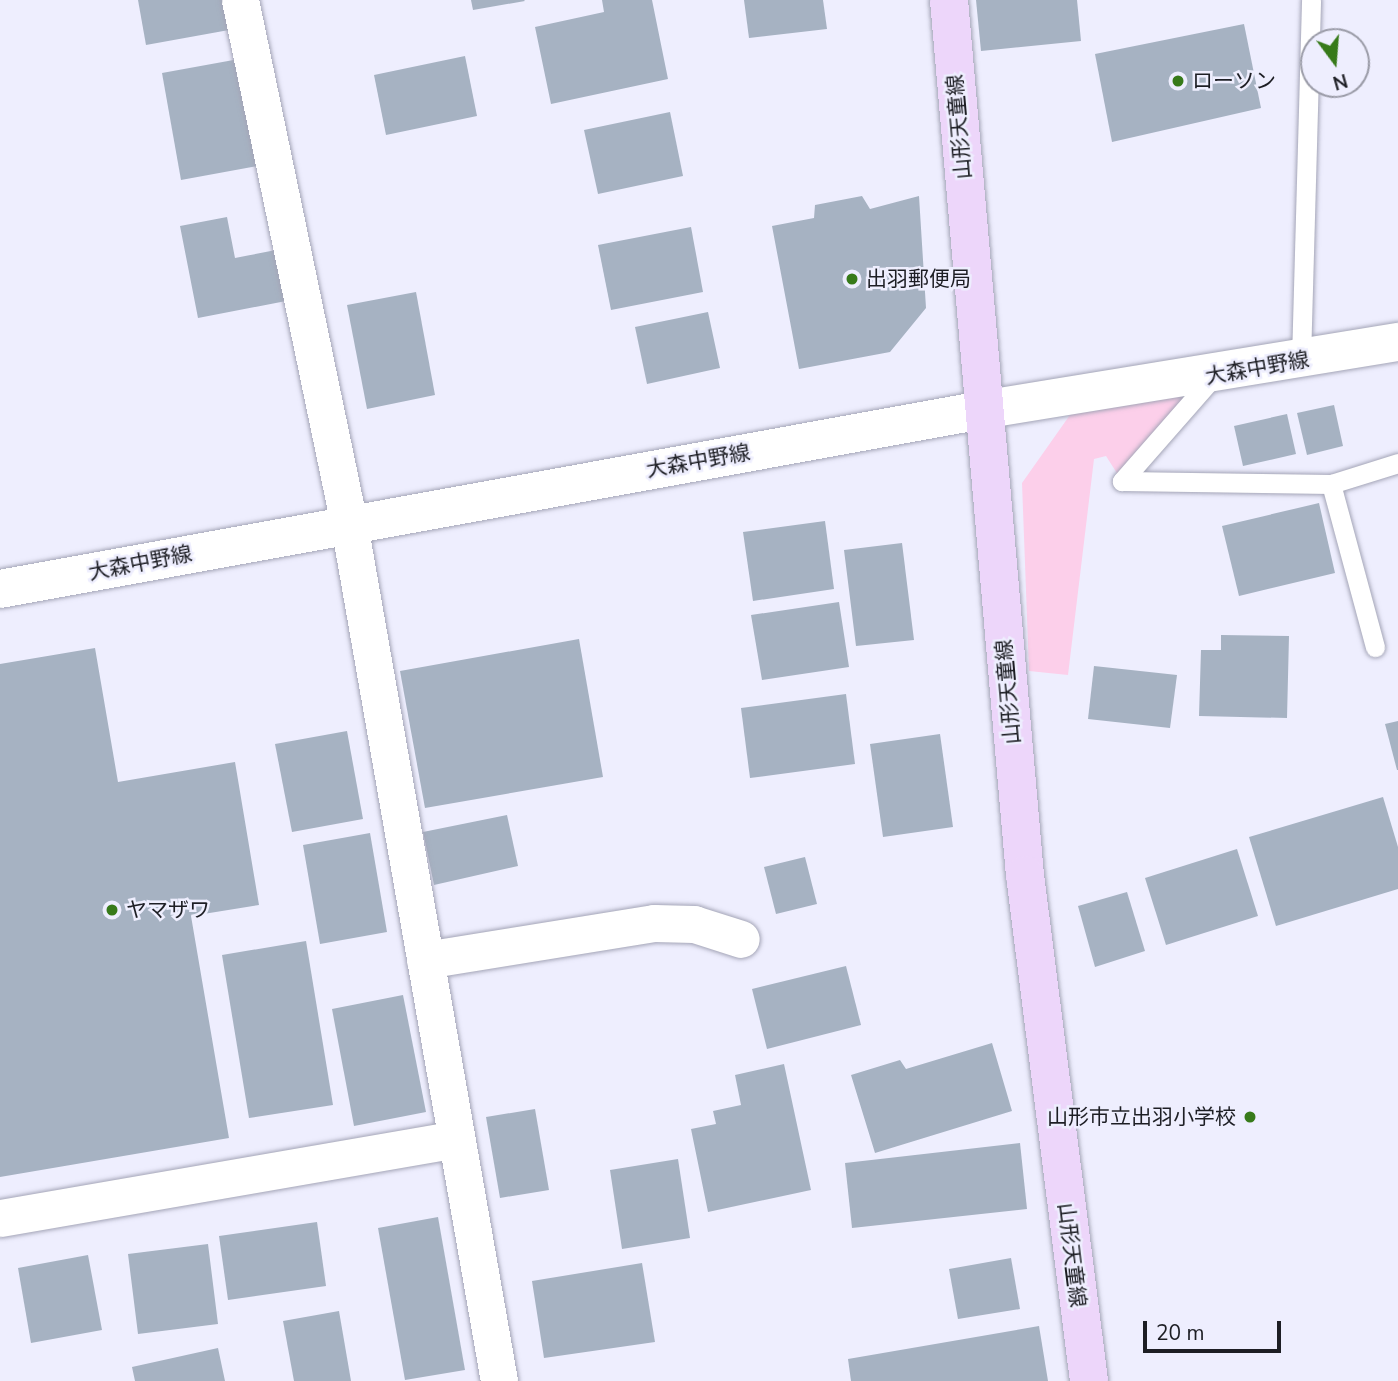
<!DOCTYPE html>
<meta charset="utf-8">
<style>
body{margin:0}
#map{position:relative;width:1398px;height:1381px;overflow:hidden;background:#eeeefe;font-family:"Nunito Sans","Noto Sans JP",sans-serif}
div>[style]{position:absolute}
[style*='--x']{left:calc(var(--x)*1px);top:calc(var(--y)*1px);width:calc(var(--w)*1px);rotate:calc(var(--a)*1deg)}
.green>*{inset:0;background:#fccfea}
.building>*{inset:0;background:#a6b2c2}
.roads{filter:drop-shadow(0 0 2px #a4a5b7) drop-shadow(0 0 2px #a4a5b7)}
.service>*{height:19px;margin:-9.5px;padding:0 9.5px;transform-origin:9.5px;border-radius:9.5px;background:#fff}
.minor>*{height:37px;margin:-18.5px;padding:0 18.5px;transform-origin:18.5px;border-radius:18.5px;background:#fff}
.secondary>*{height:38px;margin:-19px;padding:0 19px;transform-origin:19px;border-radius:19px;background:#fff}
.primary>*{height:38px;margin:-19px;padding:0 19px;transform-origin:19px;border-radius:19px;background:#edd6fa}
.dots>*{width:19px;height:19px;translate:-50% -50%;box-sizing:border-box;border:4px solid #eeeefe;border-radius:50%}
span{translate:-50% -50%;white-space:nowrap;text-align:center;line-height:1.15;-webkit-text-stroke:5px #eeeefe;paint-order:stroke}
.poi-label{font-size:21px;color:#1d1e24}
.left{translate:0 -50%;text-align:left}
.right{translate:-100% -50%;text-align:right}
.street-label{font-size:21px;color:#1d1e24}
.north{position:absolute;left:1300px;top:28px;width:70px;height:70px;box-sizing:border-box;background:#eeeefe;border:2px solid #9a9ba7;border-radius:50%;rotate:164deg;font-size:19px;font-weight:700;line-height:28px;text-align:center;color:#1d1e24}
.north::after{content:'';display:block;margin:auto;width:24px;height:32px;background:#377a1a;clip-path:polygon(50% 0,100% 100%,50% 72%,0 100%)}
.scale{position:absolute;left:1143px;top:1321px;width:138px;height:32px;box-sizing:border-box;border:4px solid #1d1e24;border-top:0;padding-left:9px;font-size:21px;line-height:24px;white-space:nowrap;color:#1d1e24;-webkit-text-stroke:5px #eeeefe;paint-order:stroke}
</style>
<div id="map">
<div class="green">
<i style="clip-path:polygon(1214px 376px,1122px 481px,1106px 456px,1094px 459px,1068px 675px,1029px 671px,1022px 483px,1084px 395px)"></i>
</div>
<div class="building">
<i style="clip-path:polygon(138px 0,234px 0,240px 28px,146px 45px)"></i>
<i style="clip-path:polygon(471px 0,524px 0,525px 1px,473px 10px)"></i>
<i style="clip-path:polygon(602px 0,652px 0,668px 79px,551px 104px,535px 27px,604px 12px)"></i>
<i style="clip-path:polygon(744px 0,823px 0,827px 29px,749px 38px)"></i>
<i style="clip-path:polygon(976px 0,1077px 0,1081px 41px,981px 51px)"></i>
<i style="clip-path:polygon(1244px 24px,1261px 108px,1112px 142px,1095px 54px)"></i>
<i style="clip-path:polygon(465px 56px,477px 116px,386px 135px,374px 75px)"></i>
<i style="clip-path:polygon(250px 57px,269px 164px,181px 180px,162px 73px)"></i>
<i style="clip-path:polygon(670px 112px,683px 176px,598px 194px,584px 130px)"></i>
<i style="clip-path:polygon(862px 196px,870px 209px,919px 196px,926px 308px,890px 352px,799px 369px,772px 226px,814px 218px,815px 205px)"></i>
<i style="clip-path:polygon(227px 217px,235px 258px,276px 250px,286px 301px,198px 318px,180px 226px)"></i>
<i style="clip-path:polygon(691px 227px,703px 292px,611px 310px,598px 245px)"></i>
<i style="clip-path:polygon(416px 292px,435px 395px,367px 409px,347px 305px)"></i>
<i style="clip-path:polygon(708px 312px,720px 368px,647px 384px,635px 327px)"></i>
<i style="clip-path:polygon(1334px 405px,1343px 446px,1307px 455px,1297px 413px)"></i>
<i style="clip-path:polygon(1287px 414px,1296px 454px,1243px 466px,1234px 426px)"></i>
<i style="clip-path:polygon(1319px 503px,1335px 573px,1239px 596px,1222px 526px)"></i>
<i style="clip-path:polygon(825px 521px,834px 589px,753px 601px,743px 532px)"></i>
<i style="clip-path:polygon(902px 543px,914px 640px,856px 646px,844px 550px)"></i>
<i style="clip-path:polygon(839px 602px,849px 667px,762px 680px,751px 615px)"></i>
<i style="clip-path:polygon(1221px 635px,1289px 636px,1287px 718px,1199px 716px,1201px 650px,1221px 650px)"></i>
<i style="clip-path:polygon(579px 639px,603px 777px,425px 808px,400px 671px)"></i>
<i style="clip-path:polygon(95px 648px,118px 782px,235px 762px,259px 905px,191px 916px,229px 1138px,0 1177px,0 664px)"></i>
<i style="clip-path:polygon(1094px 666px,1177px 675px,1170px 728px,1088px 719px)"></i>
<i style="clip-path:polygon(846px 694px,855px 764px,750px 778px,741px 708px)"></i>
<i style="clip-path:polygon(1398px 721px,1398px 770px,1397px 770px,1385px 724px)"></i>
<i style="clip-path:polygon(347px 731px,363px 819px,292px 832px,275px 744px)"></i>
<i style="clip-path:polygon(940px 734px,953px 827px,883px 837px,870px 744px)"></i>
<i style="clip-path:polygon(1383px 797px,1398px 847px,1398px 889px,1276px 926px,1249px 837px)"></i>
<i style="clip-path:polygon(507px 815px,518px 866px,434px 885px,423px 832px)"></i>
<i style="clip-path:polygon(370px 833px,387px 932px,320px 944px,303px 845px)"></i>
<i style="clip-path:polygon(1237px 849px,1258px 916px,1166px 945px,1145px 878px)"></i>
<i style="clip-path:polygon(805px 857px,817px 904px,776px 914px,764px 867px)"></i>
<i style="clip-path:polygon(1127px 892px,1145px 951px,1095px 967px,1078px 906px)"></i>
<i style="clip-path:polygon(306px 941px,333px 1105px,249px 1118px,222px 955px)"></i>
<i style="clip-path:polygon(846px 966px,861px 1025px,767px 1049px,752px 989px)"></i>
<i style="clip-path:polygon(403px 995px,426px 1112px,354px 1126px,332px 1009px)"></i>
<i style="clip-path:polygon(992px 1043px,1012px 1111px,875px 1153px,851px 1075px,900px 1060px,906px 1069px)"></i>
<i style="clip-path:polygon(784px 1064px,811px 1190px,708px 1212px,691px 1129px,716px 1124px,713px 1111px,741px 1105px,735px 1075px)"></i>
<i style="clip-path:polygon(535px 1109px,549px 1190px,500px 1198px,486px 1117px)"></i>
<i style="clip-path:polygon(1020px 1143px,1027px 1209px,852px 1228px,845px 1163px)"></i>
<i style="clip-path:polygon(678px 1159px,690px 1238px,622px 1249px,610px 1170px)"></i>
<i style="clip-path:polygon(438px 1217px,465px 1370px,405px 1380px,378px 1228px)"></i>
<i style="clip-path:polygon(317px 1222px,326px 1286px,228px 1300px,219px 1236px)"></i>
<i style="clip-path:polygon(208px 1244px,218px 1324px,138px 1334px,128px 1254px)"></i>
<i style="clip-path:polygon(88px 1255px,102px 1330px,31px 1343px,18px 1268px)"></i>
<i style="clip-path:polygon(1011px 1258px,1020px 1309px,958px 1319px,949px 1269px)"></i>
<i style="clip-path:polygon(642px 1263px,655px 1342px,544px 1358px,532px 1281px)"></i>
<i style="clip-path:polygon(339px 1311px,351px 1381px,294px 1381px,283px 1321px)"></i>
<i style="clip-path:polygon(1039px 1326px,1048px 1381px,851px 1381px,848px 1359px)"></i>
<i style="clip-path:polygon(218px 1348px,225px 1381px,135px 1381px,132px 1367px)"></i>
</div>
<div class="roads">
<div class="service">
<i style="--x:1301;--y:360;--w:360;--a:-88.4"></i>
<i style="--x:1214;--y:376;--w:140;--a:131.2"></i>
<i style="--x:1122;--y:481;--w:209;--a:0.8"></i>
<i style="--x:1331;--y:484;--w:70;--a:-17.4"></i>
<i style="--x:1331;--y:484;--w:169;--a:74.9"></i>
</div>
<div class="minor">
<i style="--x:240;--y:0;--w:535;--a:78.25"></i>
<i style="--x:349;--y:524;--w:870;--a:80.07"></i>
<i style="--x:425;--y:960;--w:232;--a:-9.2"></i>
<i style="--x:654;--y:923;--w:40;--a:1.4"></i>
<i style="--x:694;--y:924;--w:49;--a:17.7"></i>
<i style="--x:0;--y:1218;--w:463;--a:-9.8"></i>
</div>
<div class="secondary">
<i style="--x:0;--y:589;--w:998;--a:-10.33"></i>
<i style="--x:982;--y:410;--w:422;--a:-9.3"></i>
</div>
<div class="primary">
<i style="--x:949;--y:0;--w:878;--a:85.04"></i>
<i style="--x:1025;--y:875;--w:510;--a:82.79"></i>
</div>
</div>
<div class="dots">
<i style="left:1178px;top:81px;background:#377a1a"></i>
<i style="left:852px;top:279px;background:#377a1a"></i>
<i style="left:112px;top:910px;background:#377a1a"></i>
<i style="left:1250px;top:1117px;background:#377a1a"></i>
</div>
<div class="poi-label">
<span class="left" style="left:1192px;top:81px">ローソン</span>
<span class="left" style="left:866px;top:279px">出羽郵便局</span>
<span class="left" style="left:126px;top:910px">ヤマザワ</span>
<span class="right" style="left:1236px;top:1117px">山形市立出羽小学校</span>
</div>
<div class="street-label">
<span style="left:959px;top:127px;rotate:-95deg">山形天童線</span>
<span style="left:1257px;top:368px;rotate:-10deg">大森中野線</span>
<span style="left:698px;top:461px;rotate:-10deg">大森中野線</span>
<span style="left:140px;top:563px;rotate:-11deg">大森中野線</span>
<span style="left:1008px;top:692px;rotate:-95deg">山形天童線</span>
<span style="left:1072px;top:1255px;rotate:83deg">山形天童線</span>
</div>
<div class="north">N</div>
<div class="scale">20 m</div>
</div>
